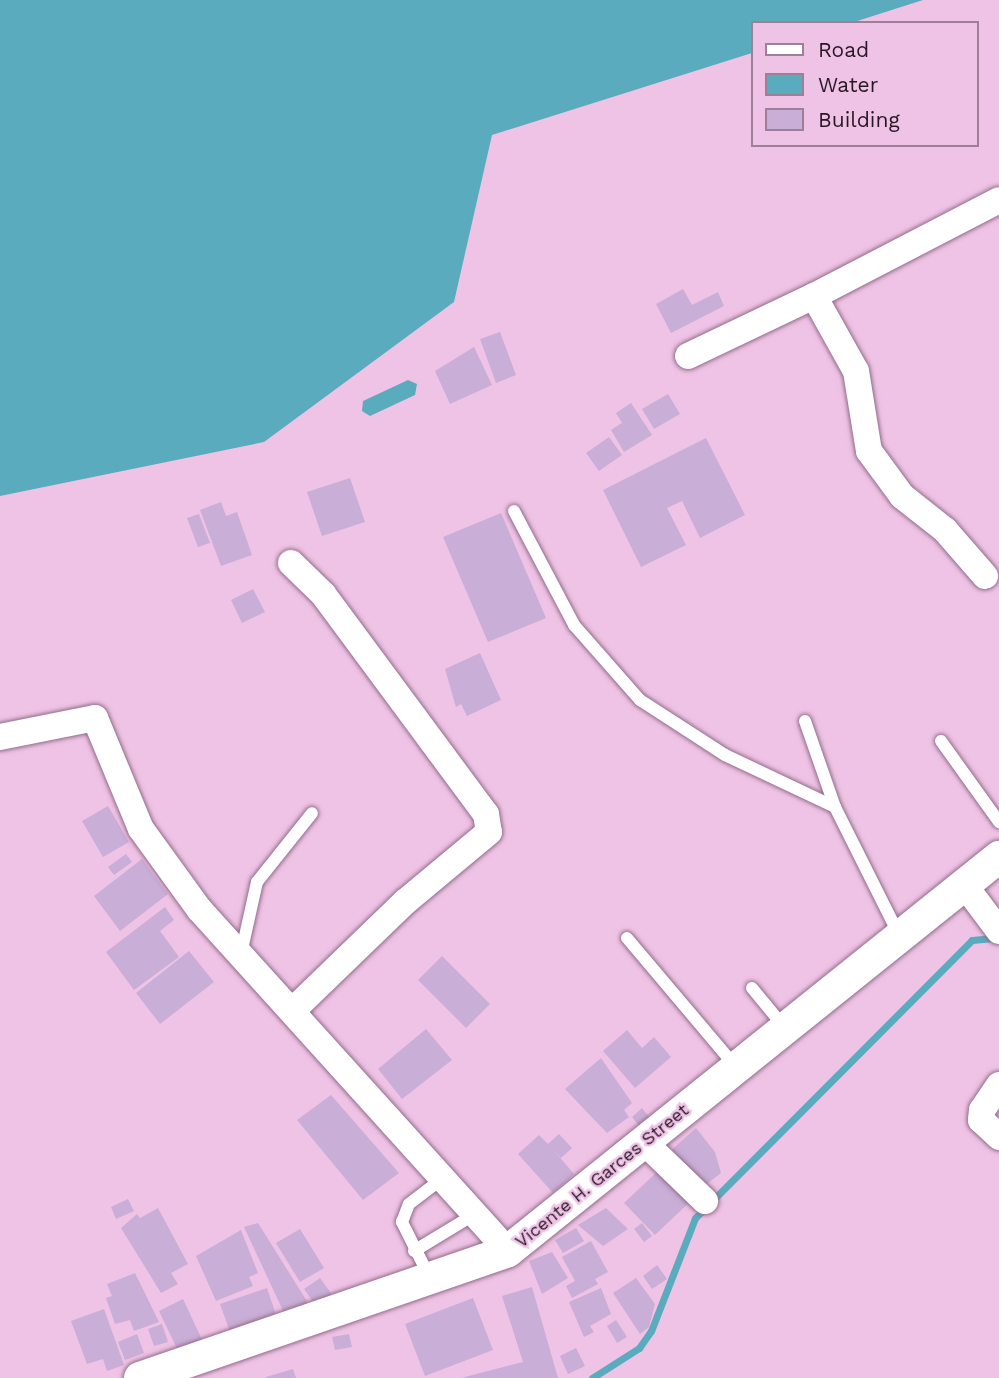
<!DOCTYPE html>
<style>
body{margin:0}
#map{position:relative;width:999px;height:1378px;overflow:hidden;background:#efc3e5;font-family:"Work Sans",sans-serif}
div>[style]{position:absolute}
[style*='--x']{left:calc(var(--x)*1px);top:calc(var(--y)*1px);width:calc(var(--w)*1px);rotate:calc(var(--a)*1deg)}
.water>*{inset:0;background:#5aabbe}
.stream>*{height:7px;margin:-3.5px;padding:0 3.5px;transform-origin:3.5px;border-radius:3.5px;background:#5aabbe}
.building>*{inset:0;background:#c9aed7}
.roads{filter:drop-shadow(0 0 2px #936c8a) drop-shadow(0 0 2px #936c8a)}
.service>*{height:12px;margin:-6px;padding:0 6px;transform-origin:6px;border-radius:6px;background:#fff}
.minor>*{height:26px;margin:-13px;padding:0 13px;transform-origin:13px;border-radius:13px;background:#fff}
.tertiary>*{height:32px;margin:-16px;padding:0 16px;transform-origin:16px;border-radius:16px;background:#fff}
span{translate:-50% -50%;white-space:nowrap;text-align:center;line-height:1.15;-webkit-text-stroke:5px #efc3e5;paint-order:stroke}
.street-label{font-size:18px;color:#271724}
.legend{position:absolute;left:751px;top:21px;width:228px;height:126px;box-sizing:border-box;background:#efc3e5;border:2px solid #9f7e98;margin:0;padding:9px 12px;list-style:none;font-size:21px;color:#271724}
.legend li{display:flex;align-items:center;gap:14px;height:35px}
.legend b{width:35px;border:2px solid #9f7e98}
</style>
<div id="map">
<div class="water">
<i style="clip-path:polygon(0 0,923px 0,851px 23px,752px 23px,752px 53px,492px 135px,454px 302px,264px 442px,0 496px)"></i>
<i style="clip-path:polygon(408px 380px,417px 384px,415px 395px,370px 416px,362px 411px,363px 401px)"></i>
</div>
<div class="stream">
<i style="--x:592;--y:1378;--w:56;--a:-32.6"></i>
<i style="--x:639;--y:1348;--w:21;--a:-55"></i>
<i style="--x:651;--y:1331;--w:121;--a:-68.7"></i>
<i style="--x:695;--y:1218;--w:392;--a:-45.1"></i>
<i style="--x:972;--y:940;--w:22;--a:-5"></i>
</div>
<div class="building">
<i style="clip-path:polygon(683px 289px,692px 305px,718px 292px,724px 306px,671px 333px,656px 304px)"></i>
<i style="clip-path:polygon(500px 332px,516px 375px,496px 383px,480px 339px)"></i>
<i style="clip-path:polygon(474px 347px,492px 385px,450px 404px,435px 371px)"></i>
<i style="clip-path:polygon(668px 394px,680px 414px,654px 429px,642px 409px)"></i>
<i style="clip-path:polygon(631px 403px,652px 435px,624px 452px,611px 430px,622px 423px,616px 413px)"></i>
<i style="clip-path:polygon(609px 437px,622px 455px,599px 471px,586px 453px)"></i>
<i style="clip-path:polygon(706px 438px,745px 515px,700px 538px,682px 501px,667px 508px,686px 545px,641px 567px,603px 490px)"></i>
<i style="clip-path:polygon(350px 478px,365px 522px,322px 536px,307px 492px)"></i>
<i style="clip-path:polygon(221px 502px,226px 516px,237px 512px,252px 555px,221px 566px,200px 510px)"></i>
<i style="clip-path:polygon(501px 513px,546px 618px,488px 642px,443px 537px)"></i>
<i style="clip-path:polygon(199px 514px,210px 543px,198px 547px,187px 518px)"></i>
<i style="clip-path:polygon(253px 589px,265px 612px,242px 623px,231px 600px)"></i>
<i style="clip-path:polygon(480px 653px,501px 700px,467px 716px,461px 704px,456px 707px,445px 669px)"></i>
<i style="clip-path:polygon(108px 806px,129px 842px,103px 857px,82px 821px)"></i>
<i style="clip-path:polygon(126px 854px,132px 862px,114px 875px,108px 867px)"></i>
<i style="clip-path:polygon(142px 859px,168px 894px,120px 931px,94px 896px)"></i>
<i style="clip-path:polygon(165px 907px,174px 920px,160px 931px,179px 957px,134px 990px,106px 952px)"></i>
<i style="clip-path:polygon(189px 951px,214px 982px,160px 1024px,136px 993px)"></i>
<i style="clip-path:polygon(442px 956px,490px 1004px,466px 1028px,418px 980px)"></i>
<i style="clip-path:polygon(426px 1029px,452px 1060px,402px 1099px,378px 1069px)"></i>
<i style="clip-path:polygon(627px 1030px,642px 1048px,654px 1037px,671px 1057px,635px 1088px,603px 1051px)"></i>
<i style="clip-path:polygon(601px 1058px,632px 1103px,624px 1110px,629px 1117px,607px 1133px,565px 1089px)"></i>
<i style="clip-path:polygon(331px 1095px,399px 1173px,363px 1200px,297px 1120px)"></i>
<i style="clip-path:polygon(642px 1108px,653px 1122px,642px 1130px,632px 1117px)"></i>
<i style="clip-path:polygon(696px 1128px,715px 1152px,721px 1173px,699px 1190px,667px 1154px)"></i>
<i style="clip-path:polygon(559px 1134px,572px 1148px,561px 1158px,551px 1147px,574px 1174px,553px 1193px,518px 1154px,539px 1135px,548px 1144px)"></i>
<i style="clip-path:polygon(659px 1170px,696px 1196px,655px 1235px,624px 1203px)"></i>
<i style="clip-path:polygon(128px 1199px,134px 1211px,116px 1219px,111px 1207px)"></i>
<i style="clip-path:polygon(158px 1208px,188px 1264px,171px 1273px,178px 1284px,161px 1293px,121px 1228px,137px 1214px,140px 1218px)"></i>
<i style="clip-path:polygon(606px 1208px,628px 1229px,603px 1246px,578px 1225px)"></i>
<i style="clip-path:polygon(258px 1223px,310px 1306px,286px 1317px,244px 1227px)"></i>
<i style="clip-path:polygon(642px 1223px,652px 1236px,644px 1242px,634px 1229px)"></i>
<i style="clip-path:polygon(576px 1228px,584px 1241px,563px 1253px,555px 1240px)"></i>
<i style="clip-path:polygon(300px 1229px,324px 1268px,300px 1282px,276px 1243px)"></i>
<i style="clip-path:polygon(241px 1230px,258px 1273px,249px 1277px,253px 1286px,216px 1301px,196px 1256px)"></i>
<i style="clip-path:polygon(591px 1241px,608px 1272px,595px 1279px,598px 1284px,572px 1298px,566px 1286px,575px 1281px,562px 1257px)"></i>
<i style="clip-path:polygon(552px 1252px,568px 1278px,542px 1294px,529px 1261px)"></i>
<i style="clip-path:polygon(657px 1265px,667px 1279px,652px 1289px,643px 1276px)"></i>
<i style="clip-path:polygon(135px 1273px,159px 1322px,134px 1331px,130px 1320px,115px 1324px,106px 1298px,112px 1296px,107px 1284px)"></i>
<i style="clip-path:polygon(320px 1278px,333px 1296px,317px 1307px,304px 1289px)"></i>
<i style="clip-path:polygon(636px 1278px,655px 1304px,649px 1327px,640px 1334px,613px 1293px)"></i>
<i style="clip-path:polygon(532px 1287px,558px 1378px,461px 1378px,523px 1362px,502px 1296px)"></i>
<i style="clip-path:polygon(267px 1288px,278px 1321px,232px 1337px,220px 1304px)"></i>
<i style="clip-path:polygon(601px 1288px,611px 1314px,590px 1326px,594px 1332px,584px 1337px,569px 1302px)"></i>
<i style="clip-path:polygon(473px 1298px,493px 1350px,425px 1376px,405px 1324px)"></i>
<i style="clip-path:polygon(183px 1299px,204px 1344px,180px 1355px,159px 1311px)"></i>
<i style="clip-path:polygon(104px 1309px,124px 1365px,107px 1371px,103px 1359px,87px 1364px,71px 1321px)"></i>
<i style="clip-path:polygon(616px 1320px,627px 1337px,617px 1343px,607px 1326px)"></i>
<i style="clip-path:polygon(162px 1324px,168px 1342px,154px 1346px,148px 1329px)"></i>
<i style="clip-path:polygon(137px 1334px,144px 1353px,125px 1360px,118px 1342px)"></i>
<i style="clip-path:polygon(349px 1334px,352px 1347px,335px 1350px,332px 1337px)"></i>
<i style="clip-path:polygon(576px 1348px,585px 1366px,568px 1374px,560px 1356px)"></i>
<i style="clip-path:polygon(293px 1369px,296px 1378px,266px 1378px,266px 1377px)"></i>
</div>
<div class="roads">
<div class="service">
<i style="--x:514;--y:511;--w:129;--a:62.2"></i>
<i style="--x:574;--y:625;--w:100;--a:48.7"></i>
<i style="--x:640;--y:700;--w:101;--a:32.9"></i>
<i style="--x:725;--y:755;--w:122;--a:25.3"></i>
<i style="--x:805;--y:721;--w:91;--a:70.8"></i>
<i style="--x:835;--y:807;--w:143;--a:63.4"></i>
<i style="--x:941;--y:741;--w:100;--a:54.4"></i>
<i style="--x:627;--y:938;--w:169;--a:49.8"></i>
<i style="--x:241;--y:954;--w:74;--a:-77.5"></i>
<i style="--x:257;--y:882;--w:88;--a:-51.4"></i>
<i style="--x:752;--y:988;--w:52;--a:50.5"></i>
<i style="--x:414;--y:1251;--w:71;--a:-31.2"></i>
<i style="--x:430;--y:1278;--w:63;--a:-116.6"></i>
<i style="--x:402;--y:1222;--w:19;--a:-69"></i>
<i style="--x:409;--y:1204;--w:43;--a:-37.4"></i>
</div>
<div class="minor">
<i style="--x:814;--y:296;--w:208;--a:-27.4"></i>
<i style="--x:688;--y:356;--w:140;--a:-25.5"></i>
<i style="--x:814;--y:296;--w:86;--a:60.8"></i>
<i style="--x:856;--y:371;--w:81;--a:80.8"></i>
<i style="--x:869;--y:451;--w:56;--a:53.7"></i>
<i style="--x:902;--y:496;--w:55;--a:38.3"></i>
<i style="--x:945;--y:530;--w:61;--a:49"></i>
<i style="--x:291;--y:563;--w:45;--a:44.1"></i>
<i style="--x:323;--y:594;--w:274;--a:53.5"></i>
<i style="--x:486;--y:814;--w:18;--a:81"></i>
<i style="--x:489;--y:832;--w:109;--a:140.2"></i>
<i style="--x:405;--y:902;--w:156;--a:136"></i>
<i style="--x:0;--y:737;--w:97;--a:-11.3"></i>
<i style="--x:95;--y:718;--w:120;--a:67.5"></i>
<i style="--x:141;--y:829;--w:99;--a:54.1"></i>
<i style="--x:199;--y:909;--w:461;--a:47.9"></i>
<i style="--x:963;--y:883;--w:60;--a:53.1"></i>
<i style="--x:999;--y:1085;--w:30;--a:124"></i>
<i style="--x:982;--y:1110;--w:10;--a:96"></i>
<i style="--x:981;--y:1120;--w:25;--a:43"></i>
<i style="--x:644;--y:1142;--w:85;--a:44"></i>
</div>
<div class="tertiary">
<i style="--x:140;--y:1378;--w:389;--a:-19"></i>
<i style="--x:508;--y:1251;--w:630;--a:-38.75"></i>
</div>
</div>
<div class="street-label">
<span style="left:602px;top:1176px;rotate:-39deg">Vicente H. Garces Street</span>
</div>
<ul class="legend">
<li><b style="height:9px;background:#fff"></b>Road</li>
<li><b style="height:19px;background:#5aabbe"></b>Water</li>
<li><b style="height:19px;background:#c9aed7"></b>Building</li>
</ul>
</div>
